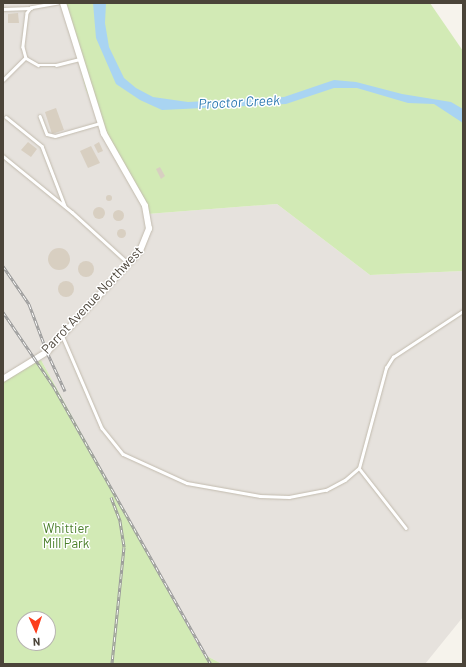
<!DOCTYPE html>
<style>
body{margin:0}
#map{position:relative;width:466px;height:667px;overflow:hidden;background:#f6f3ec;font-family:Barlow,sans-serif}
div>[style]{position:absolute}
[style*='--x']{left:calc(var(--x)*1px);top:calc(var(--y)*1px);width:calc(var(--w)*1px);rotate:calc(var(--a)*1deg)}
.industrial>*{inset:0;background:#e6e2dd}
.green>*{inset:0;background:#d2eab5}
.water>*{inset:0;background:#a9d4f2}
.building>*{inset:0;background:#d8cfc1}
.round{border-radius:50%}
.roads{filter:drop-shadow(0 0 1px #c2bbae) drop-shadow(0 0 1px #c2bbae)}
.service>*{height:2.5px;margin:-1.25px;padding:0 1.25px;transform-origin:1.25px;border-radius:1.25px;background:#fff}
.minor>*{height:5.5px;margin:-2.75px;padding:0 2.75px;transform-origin:2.75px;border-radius:2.75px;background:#fff}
.rail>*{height:3px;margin-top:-1.5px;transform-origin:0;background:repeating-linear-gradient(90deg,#fff 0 4.5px,#9a9a9a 0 9px);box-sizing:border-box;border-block:1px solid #9a9a9a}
span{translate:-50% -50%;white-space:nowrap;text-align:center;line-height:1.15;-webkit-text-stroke:3px #fff;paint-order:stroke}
.street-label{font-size:13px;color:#4b4439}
.park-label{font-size:13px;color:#4a7f2a}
.water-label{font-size:14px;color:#2e7ab2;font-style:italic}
.frame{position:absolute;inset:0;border:4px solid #4b4439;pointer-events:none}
.north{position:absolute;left:16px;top:611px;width:40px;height:40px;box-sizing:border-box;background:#fff;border:1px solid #b7b4b0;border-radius:50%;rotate:177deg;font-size:11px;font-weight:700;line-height:16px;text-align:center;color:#4b4439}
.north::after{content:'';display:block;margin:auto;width:14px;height:18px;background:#fc3f1d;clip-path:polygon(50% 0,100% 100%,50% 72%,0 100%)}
</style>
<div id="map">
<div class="industrial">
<i style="clip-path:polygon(3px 3px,63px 3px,86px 90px,147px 214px,277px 204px,370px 275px,463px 271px,463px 617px,425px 664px,222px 664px,203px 654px,41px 360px,3px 378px)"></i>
</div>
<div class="green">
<i style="clip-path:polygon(63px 3px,430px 3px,463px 51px,463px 271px,370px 275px,277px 204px,147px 214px,86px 90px)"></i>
<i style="clip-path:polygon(evenodd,41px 360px,203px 654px,222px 664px,3px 664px,3px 378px,41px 360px,24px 619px,48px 619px,48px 643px,24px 643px,24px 619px)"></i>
</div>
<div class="water">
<i style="clip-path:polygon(93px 3px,106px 3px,105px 23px,109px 47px,124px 78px,136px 88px,153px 97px,188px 102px,284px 97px,334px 80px,356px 82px,402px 94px,451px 102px,463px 109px,463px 123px,434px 104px,408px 103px,357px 88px,334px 88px,286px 104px,162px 110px,140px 100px,116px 84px,96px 38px)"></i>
</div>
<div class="building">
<i style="clip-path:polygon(18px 13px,19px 23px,8px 23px,8px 14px)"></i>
<i style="clip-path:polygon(56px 108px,64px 130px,52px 134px,45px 112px)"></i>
<i style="clip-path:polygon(28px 142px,37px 149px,31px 157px,21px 150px)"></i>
<i style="clip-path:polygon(99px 142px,103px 151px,98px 153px,94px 145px)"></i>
<i style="clip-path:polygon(91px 146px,100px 163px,88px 168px,80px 151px)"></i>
<i style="clip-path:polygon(160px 167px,165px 176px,161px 179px,156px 169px)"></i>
<i class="round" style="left:106px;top:195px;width:6px;height:6px"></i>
<i class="round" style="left:93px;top:207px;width:12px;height:12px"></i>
<i class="round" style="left:112.5px;top:209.5px;width:11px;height:11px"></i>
<i class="round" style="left:116.5px;top:228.5px;width:9px;height:9px"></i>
<i class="round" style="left:48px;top:248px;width:22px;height:22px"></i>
<i class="round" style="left:78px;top:261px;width:16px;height:16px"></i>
<i class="round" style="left:58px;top:281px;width:16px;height:16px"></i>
</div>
<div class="roads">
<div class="service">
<i style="--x:58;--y:3;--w:27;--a:170"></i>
<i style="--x:31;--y:8;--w:6;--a:129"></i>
<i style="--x:27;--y:13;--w:34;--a:97"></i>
<i style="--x:23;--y:47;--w:11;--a:75"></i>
<i style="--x:26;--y:58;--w:14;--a:30"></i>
<i style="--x:38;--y:65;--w:18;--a:0"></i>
<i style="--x:56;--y:65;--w:25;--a:-14"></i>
<i style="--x:3;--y:9;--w:28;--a:-2"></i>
<i style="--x:3;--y:80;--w:31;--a:-45"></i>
<i style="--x:40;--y:116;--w:19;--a:69"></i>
<i style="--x:47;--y:134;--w:8;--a:14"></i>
<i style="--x:55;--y:136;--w:47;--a:-16.1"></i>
<i style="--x:6;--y:117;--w:46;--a:38.9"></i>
<i style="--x:42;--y:146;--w:64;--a:69"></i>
<i style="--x:3;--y:156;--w:89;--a:39.1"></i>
<i style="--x:72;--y:212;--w:76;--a:42.3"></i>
<i style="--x:63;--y:337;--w:99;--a:66.8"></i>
<i style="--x:102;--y:428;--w:33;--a:51"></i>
<i style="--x:123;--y:454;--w:70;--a:24.4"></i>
<i style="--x:187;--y:483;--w:74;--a:10.1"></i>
<i style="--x:260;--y:496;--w:29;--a:2"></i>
<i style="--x:289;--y:497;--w:38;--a:-11"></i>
<i style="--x:326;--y:490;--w:21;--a:-28"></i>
<i style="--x:345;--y:480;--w:18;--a:-41"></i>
<i style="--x:359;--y:468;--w:104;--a:-74.9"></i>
<i style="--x:386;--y:368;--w:13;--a:-58"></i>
<i style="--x:393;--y:357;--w:84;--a:-33.3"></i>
<i style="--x:359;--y:468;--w:76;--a:51.9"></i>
</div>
<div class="minor">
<i style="--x:3;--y:379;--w:52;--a:-31.5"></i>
<i style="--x:47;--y:352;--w:137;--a:-47.4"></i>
<i style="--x:140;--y:251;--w:24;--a:-68"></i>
<i style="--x:149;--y:229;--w:23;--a:-100"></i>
<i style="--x:145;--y:206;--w:83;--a:-119.7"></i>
<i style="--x:104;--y:134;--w:137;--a:-107.4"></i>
</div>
</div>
<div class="rail">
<i style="--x:3;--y:266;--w:46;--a:55.6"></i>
<i style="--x:29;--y:304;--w:51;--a:69.4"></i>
<i style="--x:47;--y:352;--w:43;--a:65.2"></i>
<i style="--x:3;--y:312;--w:91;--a:55.8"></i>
<i style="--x:54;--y:387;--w:318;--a:60.5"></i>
<i style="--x:111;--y:497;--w:26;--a:69"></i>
<i style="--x:120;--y:521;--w:26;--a:81"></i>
<i style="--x:124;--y:547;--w:118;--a:95.9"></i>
</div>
<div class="street-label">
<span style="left:92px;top:300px;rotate:-47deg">Parrot Avenue Northwest</span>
</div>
<div class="park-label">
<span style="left:66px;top:536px">Whittier<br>Mill Park</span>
</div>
<div class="water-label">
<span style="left:239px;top:102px;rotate:-3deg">Proctor Creek</span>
</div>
<div class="frame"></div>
<div class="north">N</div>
</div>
